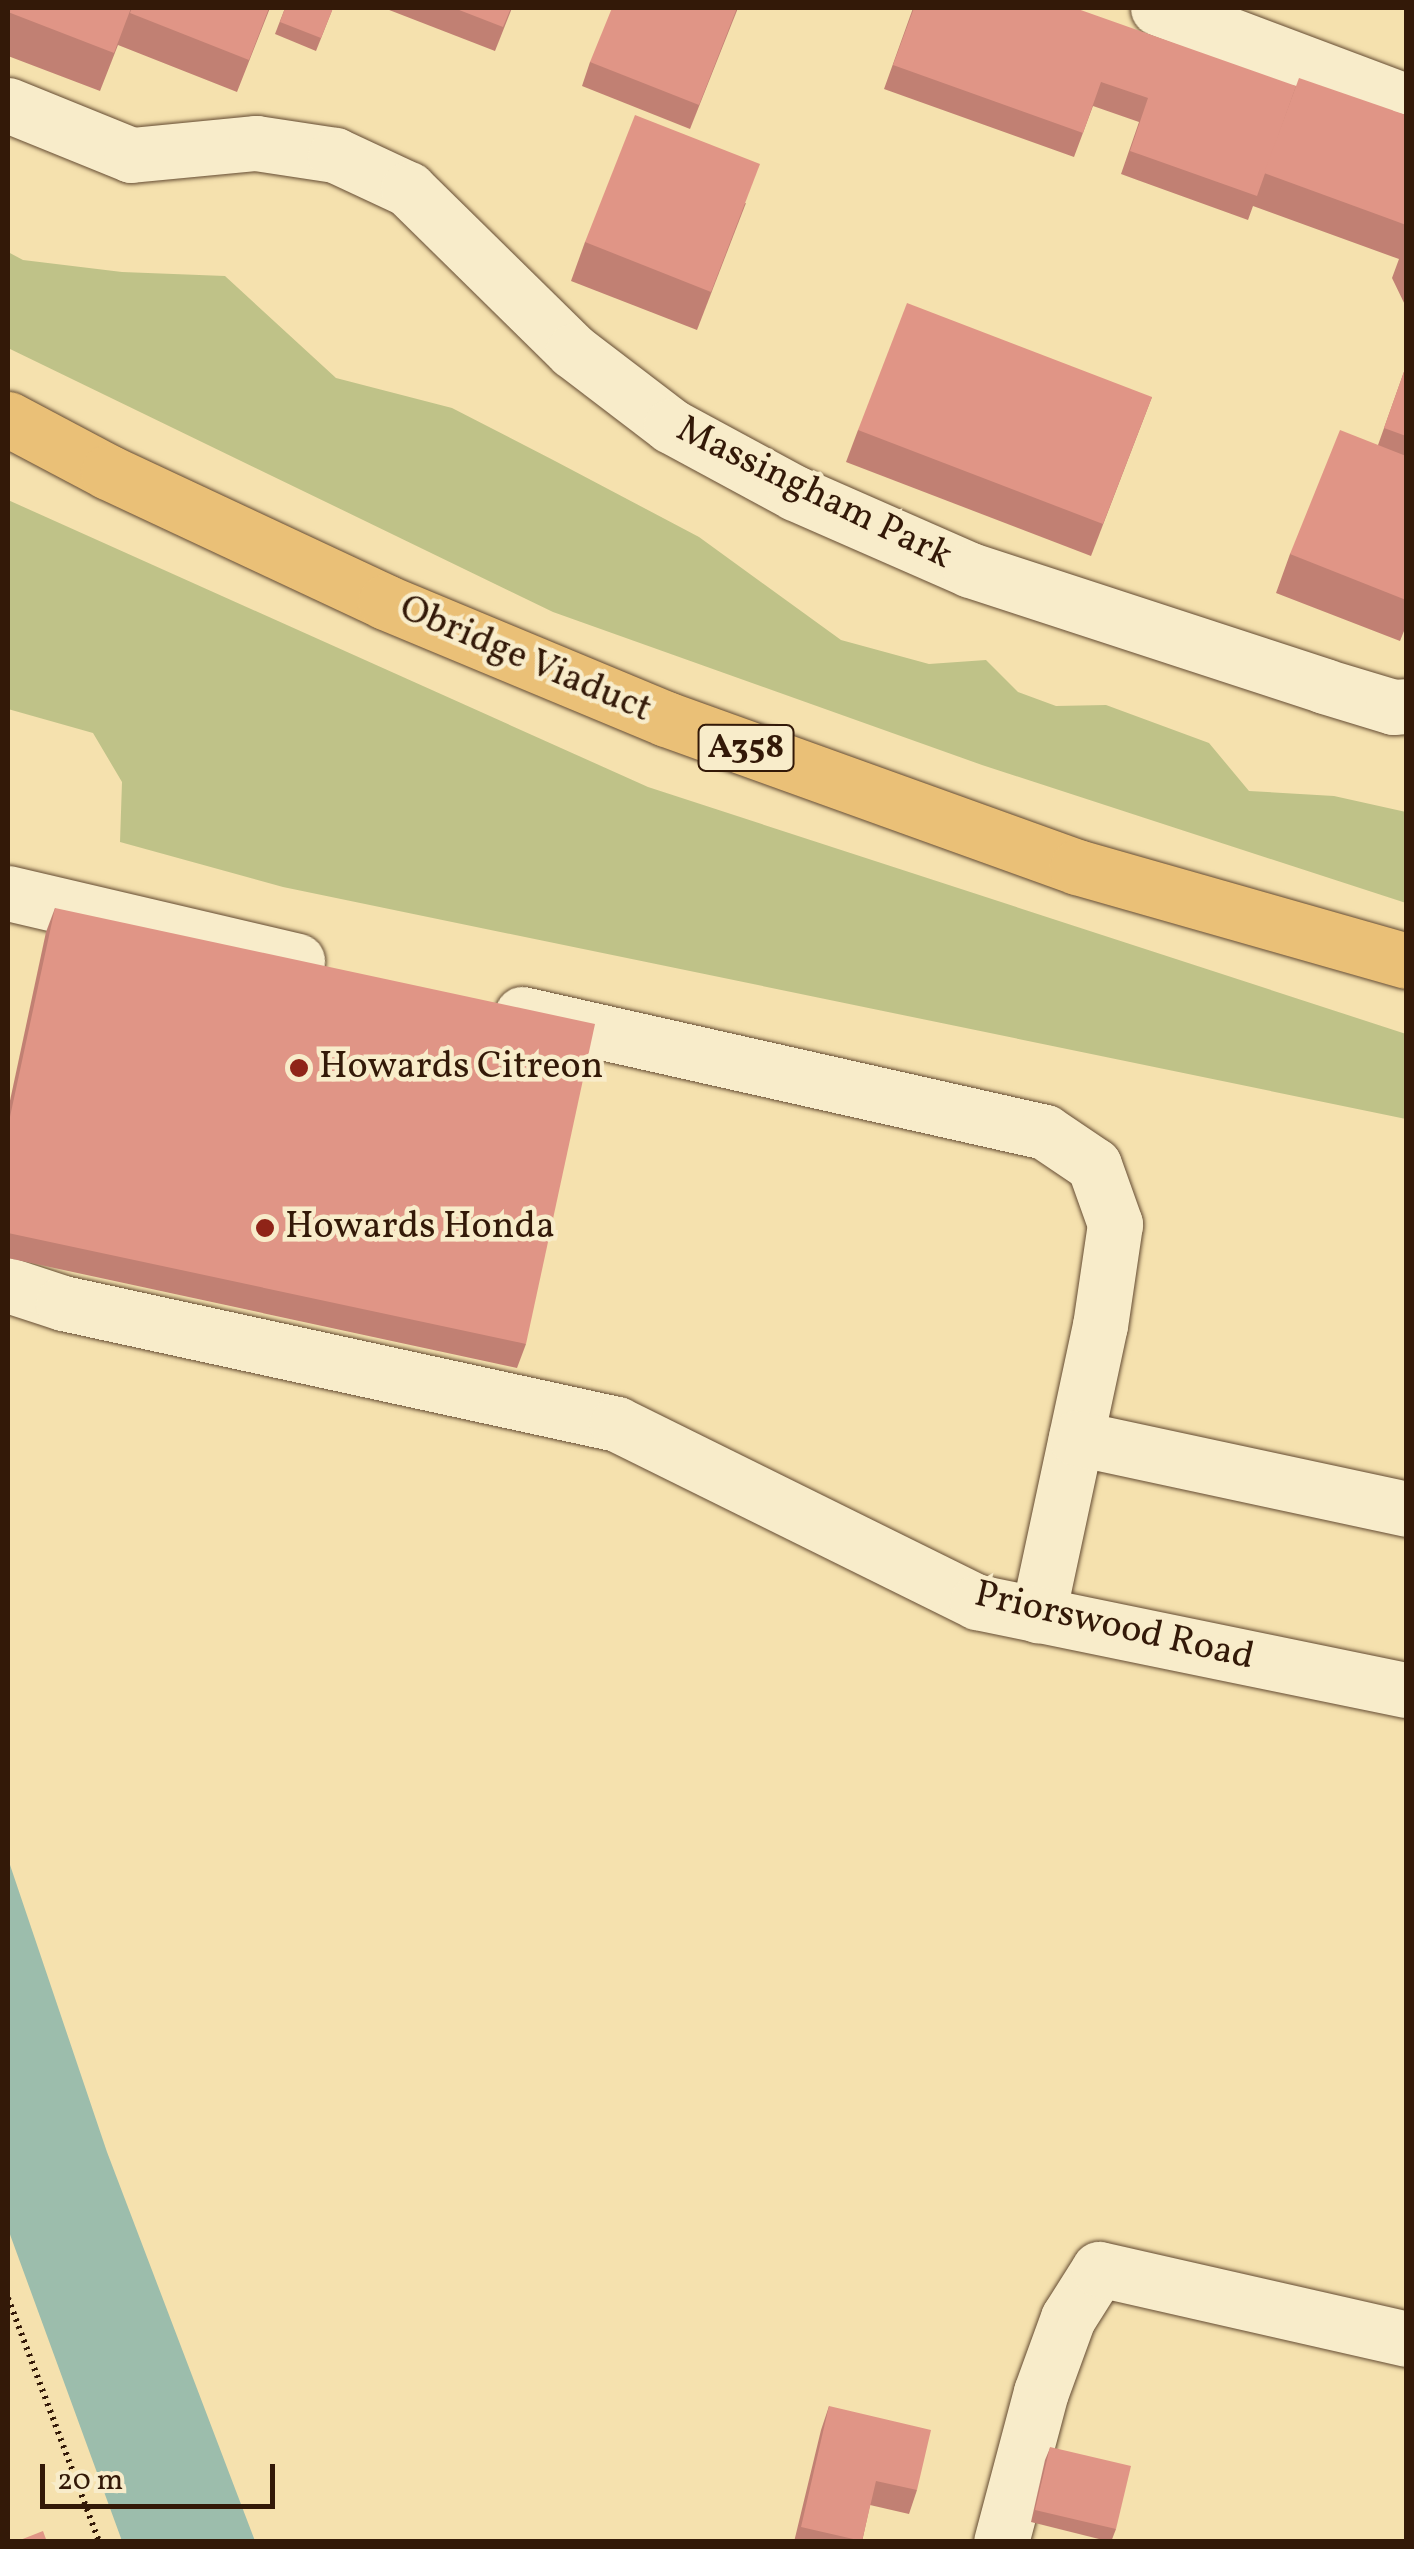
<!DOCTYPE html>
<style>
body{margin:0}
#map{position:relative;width:1414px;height:2549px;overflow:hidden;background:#f5e1ae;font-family:Vollkorn,serif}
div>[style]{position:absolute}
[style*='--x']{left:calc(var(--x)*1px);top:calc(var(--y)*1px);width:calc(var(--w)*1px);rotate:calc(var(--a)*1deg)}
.green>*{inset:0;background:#bfc288}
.water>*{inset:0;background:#9cbdac}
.path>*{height:6px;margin-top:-3px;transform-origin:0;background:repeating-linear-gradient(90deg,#331908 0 2.5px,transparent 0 7.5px)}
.roads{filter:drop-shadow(0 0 2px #644b32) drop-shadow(0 0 2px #644b32)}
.minor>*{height:55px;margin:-27.5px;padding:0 27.5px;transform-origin:27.5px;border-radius:27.5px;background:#f8ecca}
.major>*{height:55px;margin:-27.5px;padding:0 27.5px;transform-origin:27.5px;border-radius:27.5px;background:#eac077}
.wall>*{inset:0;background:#c18073}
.building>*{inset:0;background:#e09586}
.dots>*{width:28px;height:28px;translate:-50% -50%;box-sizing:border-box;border:5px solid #f8ecca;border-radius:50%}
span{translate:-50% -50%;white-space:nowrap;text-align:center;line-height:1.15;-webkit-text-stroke:9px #f8ecca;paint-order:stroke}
.shield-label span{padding:2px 8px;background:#f8ecca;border:2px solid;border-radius:8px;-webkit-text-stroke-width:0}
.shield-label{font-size:35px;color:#331908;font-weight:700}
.street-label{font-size:38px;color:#331908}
.poi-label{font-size:38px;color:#331908}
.left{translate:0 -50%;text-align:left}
.frame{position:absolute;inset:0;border:10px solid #331908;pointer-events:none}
.scale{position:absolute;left:40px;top:2464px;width:235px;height:45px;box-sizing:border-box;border:5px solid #331908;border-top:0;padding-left:12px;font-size:30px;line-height:35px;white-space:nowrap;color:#331908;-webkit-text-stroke:8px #f8ecca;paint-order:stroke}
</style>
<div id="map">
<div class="green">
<i style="clip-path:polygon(8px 252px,23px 260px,122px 272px,225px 276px,336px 378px,452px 408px,555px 461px,699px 537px,841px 640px,929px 664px,986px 660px,1018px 692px,1056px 706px,1106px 705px,1209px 743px,1249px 791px,1334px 796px,1406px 812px,1406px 903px,982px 765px,553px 612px,8px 348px)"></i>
<i style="clip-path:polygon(8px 500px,648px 787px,1406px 1034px,1406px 1119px,283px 887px,120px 842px,122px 782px,93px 733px,8px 709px)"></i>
</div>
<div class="water">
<i style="clip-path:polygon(8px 1859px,107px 2152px,255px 2541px,122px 2541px,8px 2229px)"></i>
</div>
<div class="path">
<i style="--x:8;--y:2298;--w:260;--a:69.5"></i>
</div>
<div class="roads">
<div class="minor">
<i style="--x:1158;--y:8;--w:265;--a:20.6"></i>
<i style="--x:8;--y:105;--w:133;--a:22.1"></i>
<i style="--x:131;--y:155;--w:126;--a:-5.5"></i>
<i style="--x:256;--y:143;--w:80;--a:8.6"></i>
<i style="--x:335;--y:155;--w:81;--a:25"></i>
<i style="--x:408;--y:189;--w:231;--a:44.5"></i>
<i style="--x:573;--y:351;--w:123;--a:37.4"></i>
<i style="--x:671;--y:426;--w:141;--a:28.4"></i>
<i style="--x:795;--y:493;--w:191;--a:23.7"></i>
<i style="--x:970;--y:570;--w:373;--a:18.1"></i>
<i style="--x:1324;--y:686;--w:72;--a:16.9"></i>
<i style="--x:1393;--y:707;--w:13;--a:-4"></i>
<i style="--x:8;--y:893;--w:297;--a:13.2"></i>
<i style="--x:522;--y:1014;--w:536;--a:12.71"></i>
<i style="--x:1045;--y:1132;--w:59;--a:34"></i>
<i style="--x:1094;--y:1165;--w:63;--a:70.4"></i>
<i style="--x:1115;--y:1224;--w:102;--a:98.4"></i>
<i style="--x:1100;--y:1325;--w:297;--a:102.1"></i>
<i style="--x:8;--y:1285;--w:58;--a:18.1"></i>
<i style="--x:63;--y:1303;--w:567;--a:12.32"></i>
<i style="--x:617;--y:1424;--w:402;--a:26.3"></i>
<i style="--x:977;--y:1602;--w:438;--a:11.6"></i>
<i style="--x:1076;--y:1438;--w:338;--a:12.1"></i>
<i style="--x:1001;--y:2542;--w:155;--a:-75.1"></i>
<i style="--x:1041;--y:2392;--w:79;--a:-70"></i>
<i style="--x:1068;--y:2318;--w:58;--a:-57.7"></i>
<i style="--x:1099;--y:2269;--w:315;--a:12.8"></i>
</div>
<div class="major">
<i style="--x:8;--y:419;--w:113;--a:27.9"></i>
<i style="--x:108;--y:472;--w:306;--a:25.1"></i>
<i style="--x:385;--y:602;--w:304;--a:22.6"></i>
<i style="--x:666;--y:719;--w:437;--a:19.8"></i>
<i style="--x:1077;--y:867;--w:342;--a:15.9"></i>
</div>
</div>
<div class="wall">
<i style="clip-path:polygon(8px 8px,270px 8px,237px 92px,118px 45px,100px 91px,8px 56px)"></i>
<i style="clip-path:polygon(285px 8px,333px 8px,316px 51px,275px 34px)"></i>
<i style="clip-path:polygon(384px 8px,512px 8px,495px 51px)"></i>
<i style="clip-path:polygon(738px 8px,690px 129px,582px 86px,590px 62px)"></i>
<i style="clip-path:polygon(913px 8px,1296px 86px,1406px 115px,1406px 307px,1392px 278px,1399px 259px,1253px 206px,1248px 220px,1121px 174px,1139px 122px,1093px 106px,1074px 157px,884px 89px)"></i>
<i style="clip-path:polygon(746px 203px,697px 330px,571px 281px,585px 242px)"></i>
<i style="clip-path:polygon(1406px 366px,1406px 626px,1400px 641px,1276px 593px,1290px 554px,1378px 445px)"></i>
<i style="clip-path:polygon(1152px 397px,1091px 556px,846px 462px,858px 430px)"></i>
<i style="clip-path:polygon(55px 908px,526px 1344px,517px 1368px,8px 1258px,8px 1110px,46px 932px)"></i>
<i style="clip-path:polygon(829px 2406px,917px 2490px,909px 2514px,870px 2505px,862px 2542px,794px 2542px,821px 2430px)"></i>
<i style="clip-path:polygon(1050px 2448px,1116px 2529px,1111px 2542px,1031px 2522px,1045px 2460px)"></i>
</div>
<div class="building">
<i style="clip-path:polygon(8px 8px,131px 8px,114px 53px,8px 12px)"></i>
<i style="clip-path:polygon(132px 8px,269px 8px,249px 60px,130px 13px)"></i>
<i style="clip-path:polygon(285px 8px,333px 8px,321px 38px,280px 22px)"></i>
<i style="clip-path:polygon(454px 8px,511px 8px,503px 27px)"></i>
<i style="clip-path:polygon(612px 8px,737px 8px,699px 105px,590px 62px)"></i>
<i style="clip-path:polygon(914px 8px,1075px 8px,1296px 86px,1257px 196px,1130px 151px,1148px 98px,1101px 82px,1083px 133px,893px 65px)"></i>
<i style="clip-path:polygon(1299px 78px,1406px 115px,1406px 225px,1264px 173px)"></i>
<i style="clip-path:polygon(635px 115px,760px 164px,711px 292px,585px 242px)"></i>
<i style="clip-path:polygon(907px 303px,1152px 397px,1103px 524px,858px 430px)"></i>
<i style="clip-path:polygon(1406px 366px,1406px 436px,1384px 428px)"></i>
<i style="clip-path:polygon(1340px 430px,1406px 456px,1406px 600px,1290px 554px)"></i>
<i style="clip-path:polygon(55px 908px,595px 1024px,526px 1344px,8px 1233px,8px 1126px)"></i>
<i style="clip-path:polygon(829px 2406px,931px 2430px,917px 2490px,876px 2481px,862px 2541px,801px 2527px)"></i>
<i style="clip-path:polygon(1050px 2447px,1131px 2466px,1116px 2529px,1035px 2510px)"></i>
<i style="clip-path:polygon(43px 2531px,47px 2542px,15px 2542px)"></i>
</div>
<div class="dots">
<i style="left:299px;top:1068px;background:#8f2418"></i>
<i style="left:265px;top:1228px;background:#8f2418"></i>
</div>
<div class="shield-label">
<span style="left:746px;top:748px">A358</span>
</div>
<div class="street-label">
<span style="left:814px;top:494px;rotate:26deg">Massingham Park</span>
<span style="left:525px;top:660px;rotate:23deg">Obridge Viaduct</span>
<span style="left:1114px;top:1627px;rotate:13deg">Priorswood Road</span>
</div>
<div class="poi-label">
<span class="left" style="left:319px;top:1068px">Howards Citreon</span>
<span class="left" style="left:285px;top:1228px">Howards Honda</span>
</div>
<div class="frame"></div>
<div class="scale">20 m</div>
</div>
